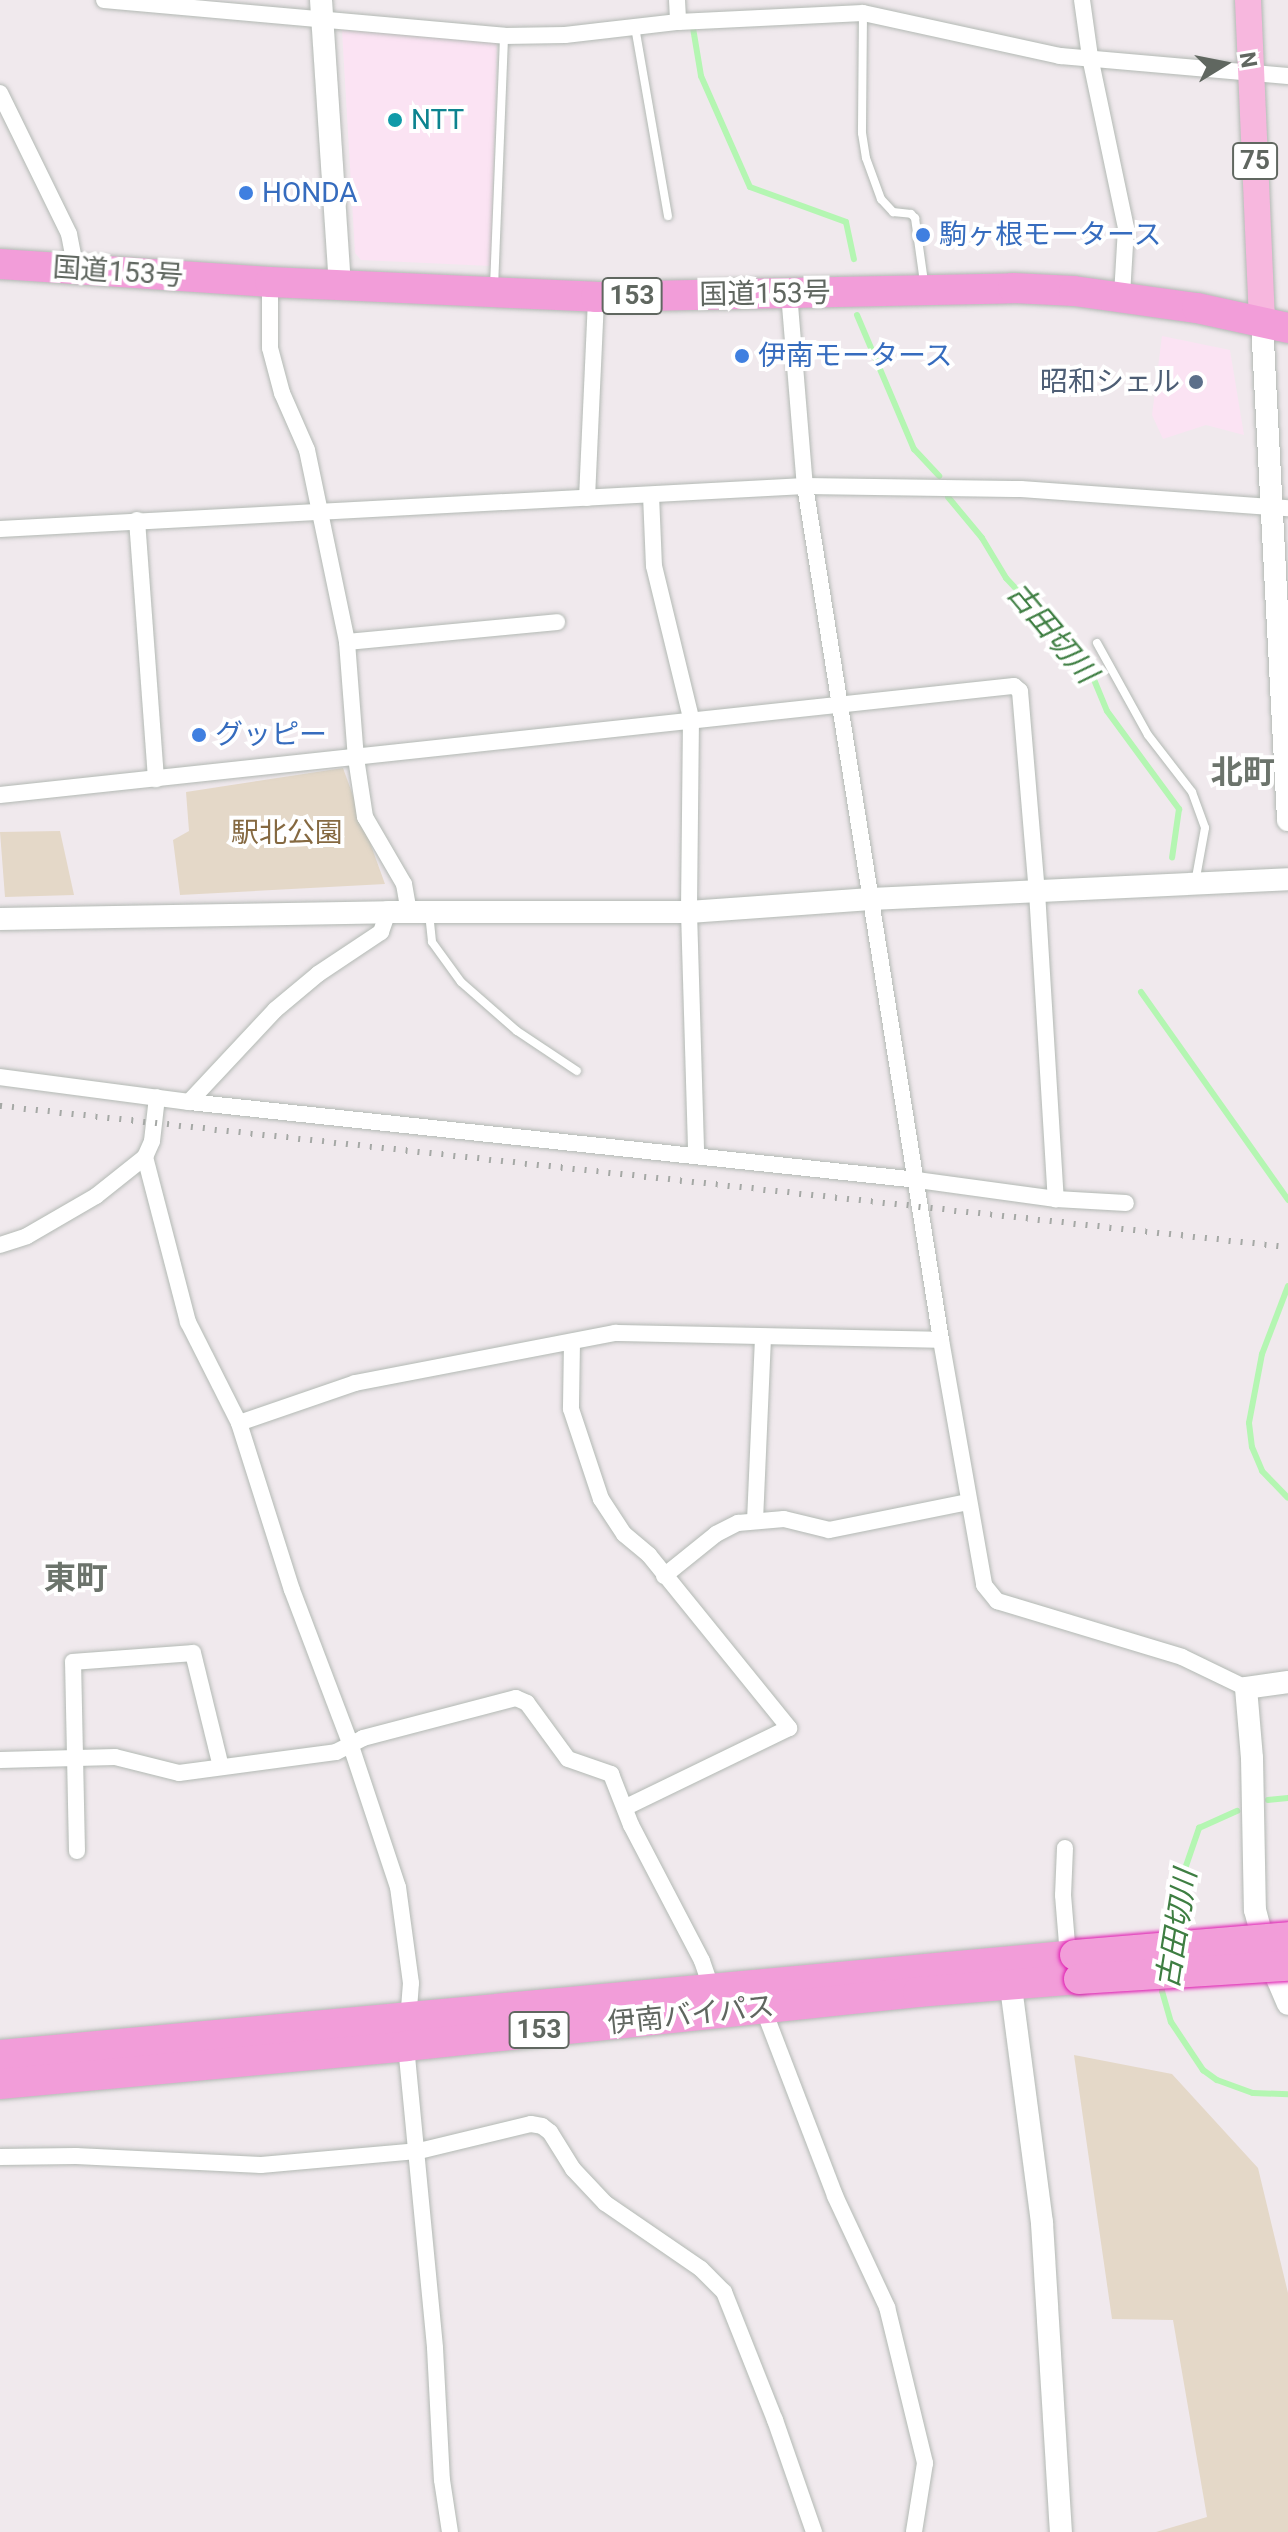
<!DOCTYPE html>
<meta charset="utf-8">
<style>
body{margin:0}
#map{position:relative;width:1288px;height:2532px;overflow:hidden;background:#f0e9ed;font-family:Roboto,"Noto Sans JP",sans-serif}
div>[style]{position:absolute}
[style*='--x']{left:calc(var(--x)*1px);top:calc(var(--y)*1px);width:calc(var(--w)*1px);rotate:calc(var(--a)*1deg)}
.commercial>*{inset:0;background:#fbe3f3}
.green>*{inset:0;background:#e4d8c8}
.stream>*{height:6px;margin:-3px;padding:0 3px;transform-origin:3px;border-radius:3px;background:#b4f6b2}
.roads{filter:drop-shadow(0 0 2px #b3b9b4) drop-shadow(0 0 2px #b3b9b4)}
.lane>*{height:8px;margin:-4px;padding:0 4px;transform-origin:4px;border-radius:4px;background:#fff}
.street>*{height:16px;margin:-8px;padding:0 8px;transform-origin:8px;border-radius:8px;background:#fff}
.secondary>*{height:22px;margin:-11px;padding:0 11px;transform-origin:11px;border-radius:11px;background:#fff}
.primary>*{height:26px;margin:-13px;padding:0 13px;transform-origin:13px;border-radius:13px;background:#f7b7de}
.highway>*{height:30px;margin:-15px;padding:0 15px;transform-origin:15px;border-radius:15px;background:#f29dd9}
.rail>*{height:6px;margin-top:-3px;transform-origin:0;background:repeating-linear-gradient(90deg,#a5a8a5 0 2px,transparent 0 12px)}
.bridges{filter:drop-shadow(0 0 2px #df1ab1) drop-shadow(0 0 2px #df1ab1)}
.highway-bridge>*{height:30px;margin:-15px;padding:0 15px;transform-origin:15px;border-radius:15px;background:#f29dd9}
.dots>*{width:22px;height:22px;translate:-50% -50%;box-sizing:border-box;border:4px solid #fff;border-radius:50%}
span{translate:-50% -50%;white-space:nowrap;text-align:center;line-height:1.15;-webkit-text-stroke:8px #fff;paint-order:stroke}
.shield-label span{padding:2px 6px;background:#fff;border:2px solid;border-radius:6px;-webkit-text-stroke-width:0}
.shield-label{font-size:26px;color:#606760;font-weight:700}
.culture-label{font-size:28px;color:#0d838f}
.left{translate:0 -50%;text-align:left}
.shop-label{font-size:28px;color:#366cbe}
.street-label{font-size:28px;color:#606760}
.service-label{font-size:28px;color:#4e5e75}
.right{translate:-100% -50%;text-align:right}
.park-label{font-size:28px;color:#856941}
.water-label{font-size:30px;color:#3e7e42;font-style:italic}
.quarter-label{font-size:32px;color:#6c746c;font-weight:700}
.north{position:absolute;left:1184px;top:24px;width:80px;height:80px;-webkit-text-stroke:6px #fff;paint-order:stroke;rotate:80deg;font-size:22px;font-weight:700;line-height:32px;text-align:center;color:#606760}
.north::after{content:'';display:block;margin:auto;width:28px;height:36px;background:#606760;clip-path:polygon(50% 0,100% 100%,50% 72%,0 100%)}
</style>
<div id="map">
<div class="commercial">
<i style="clip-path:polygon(342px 30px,497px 40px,491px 266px,361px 260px,355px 253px)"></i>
<i style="clip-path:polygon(1162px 336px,1230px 350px,1244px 435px,1206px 425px,1163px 439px,1152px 415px)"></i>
</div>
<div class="green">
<i style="clip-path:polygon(343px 768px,385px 884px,180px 895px,173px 840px,189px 831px,186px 792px)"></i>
<i style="clip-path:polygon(60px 831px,74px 895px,5px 897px,0 832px)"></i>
<i style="clip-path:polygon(1074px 2055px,1172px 2074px,1258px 2168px,1288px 2293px,1288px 2532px,1156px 2532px,1207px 2517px,1173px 2320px,1112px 2319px)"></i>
</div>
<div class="stream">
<i style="--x:693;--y:28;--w:49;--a:80.5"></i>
<i style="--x:701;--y:76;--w:121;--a:66.2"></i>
<i style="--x:750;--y:187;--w:102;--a:20"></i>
<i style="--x:846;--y:222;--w:38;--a:78"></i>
<i style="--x:857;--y:315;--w:146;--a:67"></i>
<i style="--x:914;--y:449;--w:37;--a:47"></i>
<i style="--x:948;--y:497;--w:53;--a:50.3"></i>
<i style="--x:982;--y:538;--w:47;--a:59"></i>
<i style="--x:1006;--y:578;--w:74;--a:47.2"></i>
<i style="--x:1056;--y:632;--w:12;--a:76"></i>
<i style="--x:1059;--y:644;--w:25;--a:34"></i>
<i style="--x:1080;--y:658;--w:16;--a:50"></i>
<i style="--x:1090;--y:670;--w:44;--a:67.5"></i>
<i style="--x:1107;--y:711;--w:122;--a:53.7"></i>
<i style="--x:1179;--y:809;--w:49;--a:98.1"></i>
<i style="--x:1141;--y:992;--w:255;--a:54.7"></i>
<i style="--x:1288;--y:1286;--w:73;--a:110.9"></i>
<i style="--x:1262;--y:1354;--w:70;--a:100.7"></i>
<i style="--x:1249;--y:1423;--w:24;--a:83"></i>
<i style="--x:1252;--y:1447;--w:26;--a:67"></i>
<i style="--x:1262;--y:1471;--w:37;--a:46"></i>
<i style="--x:1268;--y:1800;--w:20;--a:-6"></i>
<i style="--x:1170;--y:1938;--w:47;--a:-81.3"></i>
<i style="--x:1177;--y:1892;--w:68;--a:-71"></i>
<i style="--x:1199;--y:1828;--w:42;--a:-24.1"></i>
<i style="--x:1163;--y:1981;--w:10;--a:96"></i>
<i style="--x:1162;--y:1991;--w:32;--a:74"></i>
<i style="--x:1171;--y:2022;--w:58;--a:56.3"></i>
<i style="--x:1203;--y:2070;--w:17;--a:36"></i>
<i style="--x:1217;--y:2080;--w:38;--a:20"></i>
<i style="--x:1253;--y:2093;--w:35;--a:2"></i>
</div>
<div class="roads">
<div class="lane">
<i style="--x:863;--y:13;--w:120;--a:90.5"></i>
<i style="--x:862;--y:133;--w:25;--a:81"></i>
<i style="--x:866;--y:158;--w:44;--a:69.9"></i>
<i style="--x:881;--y:199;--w:18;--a:47"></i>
<i style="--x:893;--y:212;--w:18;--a:6"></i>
<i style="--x:911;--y:214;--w:6;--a:45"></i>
<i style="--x:915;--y:218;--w:65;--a:82"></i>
<i style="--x:635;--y:27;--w:192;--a:80.1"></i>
<i style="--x:494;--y:287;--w:251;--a:-87.7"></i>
<i style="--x:1097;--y:643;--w:105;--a:61"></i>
<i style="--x:1148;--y:735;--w:72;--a:52.3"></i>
<i style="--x:1192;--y:792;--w:38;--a:70"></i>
<i style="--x:1205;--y:828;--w:56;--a:100.3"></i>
<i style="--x:429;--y:913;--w:29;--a:84"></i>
<i style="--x:432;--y:942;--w:49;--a:54.1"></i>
<i style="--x:461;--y:982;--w:74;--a:41.2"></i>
<i style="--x:517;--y:1031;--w:72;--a:33.7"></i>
</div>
<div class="street">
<i style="--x:104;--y:0;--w:402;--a:5.1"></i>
<i style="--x:504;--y:36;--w:61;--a:-0.9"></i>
<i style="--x:565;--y:35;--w:114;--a:-6.6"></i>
<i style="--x:678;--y:22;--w:185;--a:-2.8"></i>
<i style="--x:863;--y:13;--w:202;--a:12.3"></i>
<i style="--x:1060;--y:56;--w:229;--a:5"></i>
<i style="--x:677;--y:0;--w:22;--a:87"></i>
<i style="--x:1082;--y:0;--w:58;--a:82"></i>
<i style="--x:1090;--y:57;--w:175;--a:78.1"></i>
<i style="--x:1126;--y:228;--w:67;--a:93.4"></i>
<i style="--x:0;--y:93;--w:157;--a:63.9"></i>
<i style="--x:69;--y:234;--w:37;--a:79"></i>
<i style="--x:270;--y:282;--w:66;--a:90"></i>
<i style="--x:270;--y:348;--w:47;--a:75.1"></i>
<i style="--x:282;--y:393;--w:62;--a:66.3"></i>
<i style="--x:307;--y:450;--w:196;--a:78.2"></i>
<i style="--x:347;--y:642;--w:116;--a:85.6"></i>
<i style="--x:356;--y:758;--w:60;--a:81.3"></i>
<i style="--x:365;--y:817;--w:78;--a:59.8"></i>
<i style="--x:404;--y:884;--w:28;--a:80"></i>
<i style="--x:789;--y:293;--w:194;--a:85.3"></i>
<i style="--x:805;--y:486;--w:865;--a:80.95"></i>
<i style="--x:941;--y:1340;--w:249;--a:80"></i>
<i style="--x:984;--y:1585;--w:21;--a:51"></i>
<i style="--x:997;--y:1601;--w:193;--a:16.8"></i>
<i style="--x:1182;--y:1657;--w:71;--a:25.8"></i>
<i style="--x:651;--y:495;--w:71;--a:87.6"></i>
<i style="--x:654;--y:566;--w:156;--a:76.3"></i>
<i style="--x:691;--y:718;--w:194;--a:90.6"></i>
<i style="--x:689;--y:912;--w:243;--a:88.3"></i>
<i style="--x:587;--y:498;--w:201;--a:-87.4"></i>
<i style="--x:137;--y:520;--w:260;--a:85.8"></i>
<i style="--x:0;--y:529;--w:806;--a:-3.06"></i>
<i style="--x:805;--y:486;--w:216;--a:0.8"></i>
<i style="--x:1021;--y:489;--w:268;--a:4.1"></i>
<i style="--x:347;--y:642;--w:211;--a:-5.4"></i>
<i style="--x:0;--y:795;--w:1020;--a:-6.14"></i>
<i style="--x:1014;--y:686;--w:8;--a:40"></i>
<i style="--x:1020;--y:691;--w:202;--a:85.2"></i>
<i style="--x:1037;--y:892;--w:308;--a:86.5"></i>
<i style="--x:1056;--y:1199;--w:139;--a:-172.2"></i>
<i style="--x:918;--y:1180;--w:733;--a:-173.89"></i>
<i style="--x:189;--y:1102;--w:191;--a:-172.5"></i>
<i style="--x:189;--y:1102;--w:126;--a:-46.9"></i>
<i style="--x:275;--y:1010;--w:56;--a:-39.9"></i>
<i style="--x:318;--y:974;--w:76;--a:-33.7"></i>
<i style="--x:381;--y:932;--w:21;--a:-71"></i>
<i style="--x:145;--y:1157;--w:171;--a:75.4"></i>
<i style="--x:188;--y:1322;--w:113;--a:63.2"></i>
<i style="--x:239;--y:1423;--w:175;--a:72.4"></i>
<i style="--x:292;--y:1590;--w:164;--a:69.2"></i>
<i style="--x:350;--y:1743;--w:152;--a:71.6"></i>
<i style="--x:398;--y:1887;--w:97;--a:82.3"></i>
<i style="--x:411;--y:1983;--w:63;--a:94.5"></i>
<i style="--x:406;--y:2046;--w:303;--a:84.5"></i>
<i style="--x:435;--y:2348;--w:132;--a:87"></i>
<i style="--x:442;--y:2480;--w:53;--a:81.3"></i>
<i style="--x:1056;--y:1199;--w:70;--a:3.3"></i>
<i style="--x:0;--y:1245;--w:28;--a:-18"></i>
<i style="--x:27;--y:1236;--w:80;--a:-30.1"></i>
<i style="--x:96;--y:1196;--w:63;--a:-38.5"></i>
<i style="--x:145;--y:1157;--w:17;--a:-66"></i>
<i style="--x:152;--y:1141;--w:44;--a:-83.5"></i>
<i style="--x:572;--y:1342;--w:67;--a:90.9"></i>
<i style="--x:571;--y:1409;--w:95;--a:71.6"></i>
<i style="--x:601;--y:1499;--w:42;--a:56.7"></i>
<i style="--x:624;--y:1534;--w:33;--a:40"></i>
<i style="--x:649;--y:1555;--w:223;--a:51"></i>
<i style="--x:789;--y:1728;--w:181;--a:154.1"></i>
<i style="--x:239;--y:1423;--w:123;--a:-19"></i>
<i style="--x:355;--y:1383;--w:265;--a:-10.9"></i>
<i style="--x:615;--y:1333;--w:326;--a:1.2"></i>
<i style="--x:755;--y:1521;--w:184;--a:-87.5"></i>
<i style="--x:664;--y:1576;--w:67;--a:-38.9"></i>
<i style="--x:716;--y:1534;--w:25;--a:-27"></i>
<i style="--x:738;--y:1523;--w:46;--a:-5"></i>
<i style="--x:784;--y:1519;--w:46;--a:13.7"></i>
<i style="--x:829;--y:1530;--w:142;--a:-11.4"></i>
<i style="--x:0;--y:1760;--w:115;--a:-1.5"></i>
<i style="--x:115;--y:1757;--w:66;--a:14"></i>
<i style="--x:179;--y:1773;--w:158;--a:-7.6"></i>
<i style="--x:336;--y:1752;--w:30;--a:-27"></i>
<i style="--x:363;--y:1738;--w:158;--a:-14.7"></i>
<i style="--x:516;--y:1698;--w:12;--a:24"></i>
<i style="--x:527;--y:1703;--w:69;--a:53.8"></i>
<i style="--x:568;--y:1759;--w:46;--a:19.2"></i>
<i style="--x:611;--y:1774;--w:55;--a:68.6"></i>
<i style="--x:631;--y:1825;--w:153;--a:62.4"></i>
<i style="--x:702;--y:1961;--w:28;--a:71"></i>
<i style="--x:1065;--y:1848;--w:47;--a:92.4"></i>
<i style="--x:1063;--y:1895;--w:61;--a:85.3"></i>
<i style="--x:77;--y:1851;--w:189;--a:-91.2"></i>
<i style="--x:73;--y:1662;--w:120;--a:-4.3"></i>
<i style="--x:193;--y:1653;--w:117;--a:76.2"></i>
<i style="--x:763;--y:2008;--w:201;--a:69"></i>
<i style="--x:835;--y:2196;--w:123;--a:64.9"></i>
<i style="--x:887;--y:2307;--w:161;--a:76.3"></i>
<i style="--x:925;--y:2463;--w:70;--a:99.1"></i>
<i style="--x:0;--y:2157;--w:76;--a:-0.8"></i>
<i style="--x:76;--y:2156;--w:185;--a:2.8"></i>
<i style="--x:261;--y:2165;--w:159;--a:-5.1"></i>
<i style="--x:419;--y:2151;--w:115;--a:-13.6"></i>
<i style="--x:531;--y:2124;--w:11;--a:10"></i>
<i style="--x:542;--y:2126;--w:10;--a:37"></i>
<i style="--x:550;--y:2132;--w:44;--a:58.1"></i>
<i style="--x:573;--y:2169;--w:47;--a:46.7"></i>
<i style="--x:605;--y:2203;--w:116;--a:34.5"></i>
<i style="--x:701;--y:2269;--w:33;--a:45"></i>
<i style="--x:724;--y:2292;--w:138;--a:68.3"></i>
<i style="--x:775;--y:2420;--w:119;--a:70.8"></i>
</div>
<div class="secondary">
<i style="--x:321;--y:0;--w:286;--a:86.2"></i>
<i style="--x:1262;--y:323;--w:498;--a:87"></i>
<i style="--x:0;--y:919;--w:388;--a:-1"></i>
<i style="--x:388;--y:912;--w:301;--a:0"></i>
<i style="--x:689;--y:912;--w:182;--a:-4.1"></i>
<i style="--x:871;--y:899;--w:417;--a:-2.7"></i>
<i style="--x:1288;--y:1682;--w:42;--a:171.9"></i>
<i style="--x:1246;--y:1688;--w:70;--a:85.1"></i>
<i style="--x:1252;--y:1758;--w:152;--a:88.9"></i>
<i style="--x:1255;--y:1910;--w:47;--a:75.1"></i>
<i style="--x:1267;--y:1955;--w:53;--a:66.8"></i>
<i style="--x:1009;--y:1972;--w:253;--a:82.5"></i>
<i style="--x:1042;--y:2223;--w:310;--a:86.5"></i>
</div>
<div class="primary">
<i style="--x:1248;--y:0;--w:323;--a:87.5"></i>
</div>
<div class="highway">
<i style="--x:0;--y:264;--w:271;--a:3.8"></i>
<i style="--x:270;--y:282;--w:326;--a:2.6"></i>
<i style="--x:596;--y:297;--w:417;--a:-1.2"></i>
<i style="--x:1013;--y:288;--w:61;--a:2.8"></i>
<i style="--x:1074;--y:291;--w:124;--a:7.9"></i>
<i style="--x:1197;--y:308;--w:93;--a:12.4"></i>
<i style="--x:0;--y:2055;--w:1080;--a:-5.31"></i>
<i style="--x:0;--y:2084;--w:408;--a:-5.3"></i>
<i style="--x:406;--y:2046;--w:515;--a:-6.02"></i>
<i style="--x:918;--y:1992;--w:162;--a:-4.6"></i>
</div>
</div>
<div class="rail">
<i style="--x:0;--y:1106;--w:1296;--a:6.25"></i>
</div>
<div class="bridges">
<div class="highway-bridge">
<i style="--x:1075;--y:1955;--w:214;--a:-4.8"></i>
<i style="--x:1079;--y:1979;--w:209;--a:-3.6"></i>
</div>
</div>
<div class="dots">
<i style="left:395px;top:120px;background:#0f9aa8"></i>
<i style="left:246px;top:193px;background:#3f7fe0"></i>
<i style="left:923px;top:235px;background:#3f7fe0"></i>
<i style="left:742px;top:356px;background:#3f7fe0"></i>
<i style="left:1196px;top:382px;background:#5c6f8a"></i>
<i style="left:199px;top:735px;background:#3f7fe0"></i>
</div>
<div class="shield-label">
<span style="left:1255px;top:161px">75</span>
<span style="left:632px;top:296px">153</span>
<span style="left:539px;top:2030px">153</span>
</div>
<div class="culture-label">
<span class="left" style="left:411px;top:120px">NTT</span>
</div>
<div class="shop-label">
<span class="left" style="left:262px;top:193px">HONDA</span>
<span class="left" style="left:939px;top:235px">駒ヶ根モータース</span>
<span class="left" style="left:758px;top:356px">伊南モータース</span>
<span class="left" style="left:215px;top:735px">グッピー</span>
</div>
<div class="street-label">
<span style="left:118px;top:272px;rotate:4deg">国道153号</span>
<span style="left:765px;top:294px;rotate:-1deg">国道153号</span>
<span style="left:691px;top:2015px;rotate:-6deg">伊南バイパス</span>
</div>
<div class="service-label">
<span class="right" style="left:1180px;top:382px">昭和シェル</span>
</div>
<div class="park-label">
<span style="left:287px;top:833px">駅北公園</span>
</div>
<div class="water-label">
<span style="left:1052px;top:633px;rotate:50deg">古田切川</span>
<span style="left:1177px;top:1929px;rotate:-81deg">古田切川</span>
</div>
<div class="quarter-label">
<span style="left:1243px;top:772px">北町</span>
<span style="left:76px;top:1578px">東町</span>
</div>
<div class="north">N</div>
</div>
